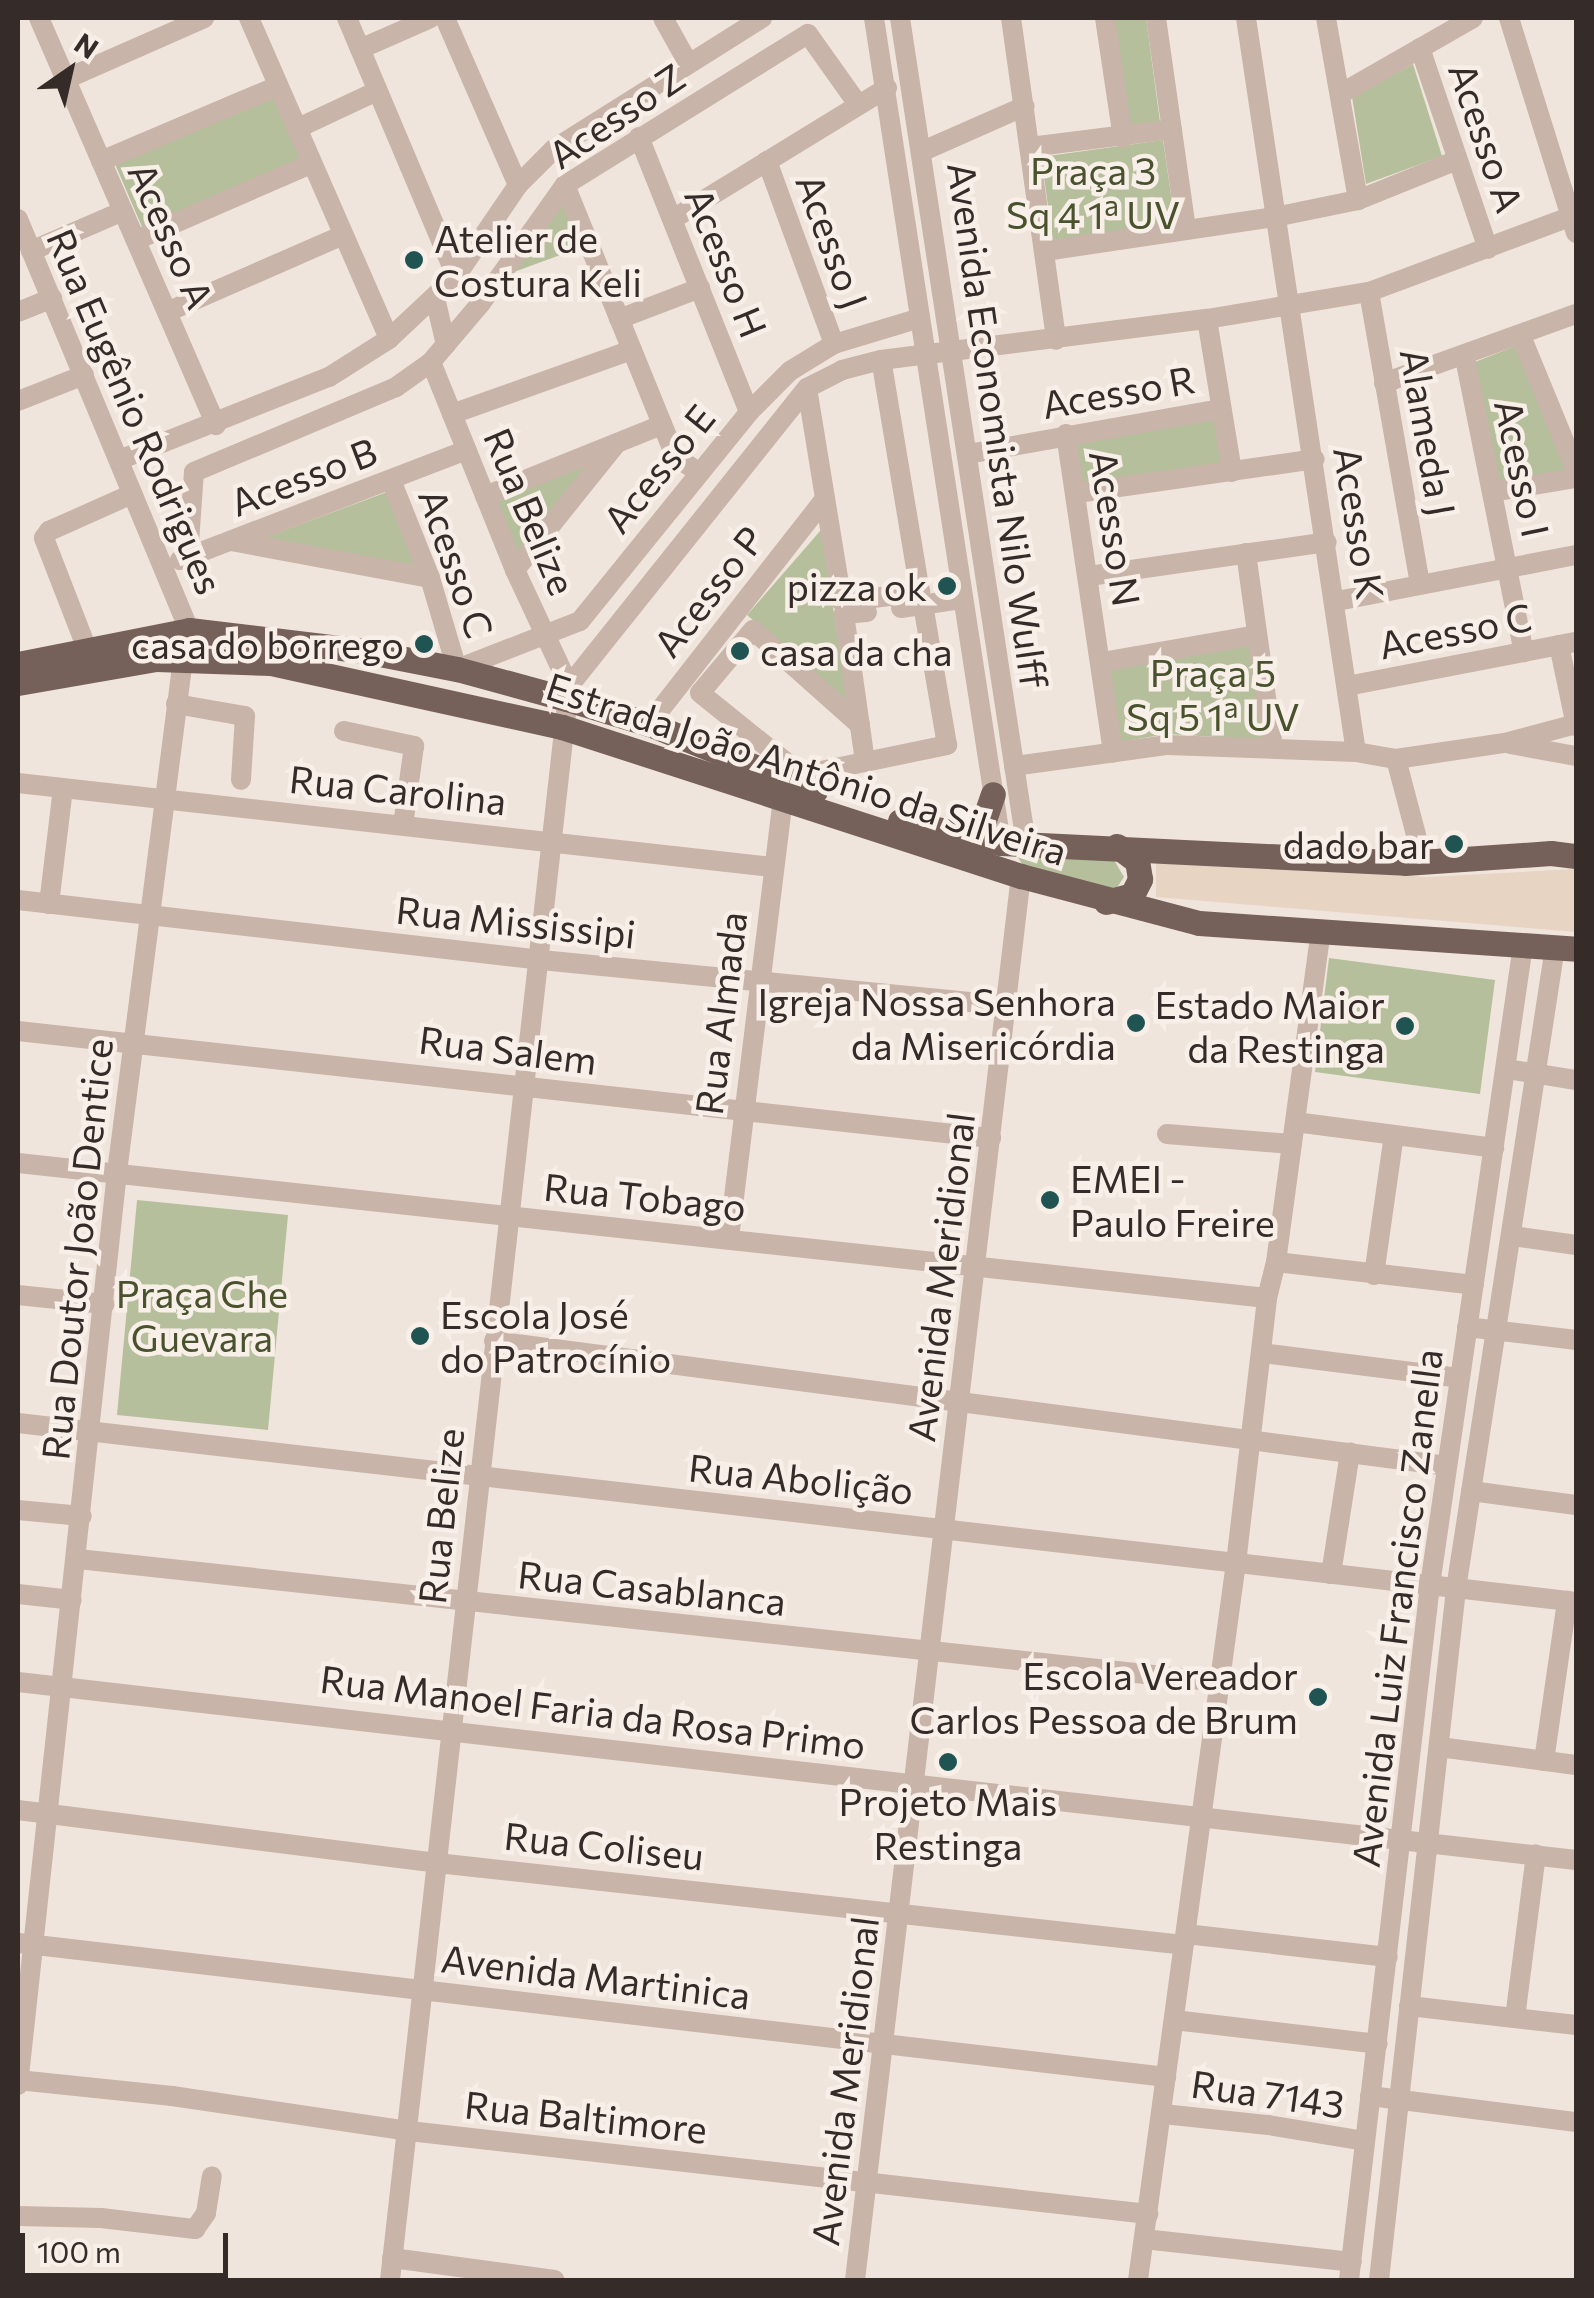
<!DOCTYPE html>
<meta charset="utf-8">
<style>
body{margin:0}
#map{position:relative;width:1594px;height:2298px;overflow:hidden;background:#f0e5dc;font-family:Commissioner,sans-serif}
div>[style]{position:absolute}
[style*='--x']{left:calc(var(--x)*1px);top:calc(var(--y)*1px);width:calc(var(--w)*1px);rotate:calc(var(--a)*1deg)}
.green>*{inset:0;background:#b6bf9c}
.plaza>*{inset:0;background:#e8d4c3}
.minor>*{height:20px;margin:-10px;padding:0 10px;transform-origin:10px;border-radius:10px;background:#c8b4a8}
.major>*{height:25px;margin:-12.5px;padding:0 12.5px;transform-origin:12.5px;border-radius:12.5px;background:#76615a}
.dots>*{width:28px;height:28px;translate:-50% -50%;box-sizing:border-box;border:5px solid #f8efe8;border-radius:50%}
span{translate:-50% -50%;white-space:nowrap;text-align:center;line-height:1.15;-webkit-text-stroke:9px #f8efe8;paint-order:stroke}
.street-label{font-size:38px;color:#352b28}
.park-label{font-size:38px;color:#48522d}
.poi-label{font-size:38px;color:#352b28}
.left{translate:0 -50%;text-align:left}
.right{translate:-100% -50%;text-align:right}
.frame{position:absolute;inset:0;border:20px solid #352b28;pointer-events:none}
.north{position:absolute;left:20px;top:20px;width:100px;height:100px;-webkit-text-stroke:8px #f8efe8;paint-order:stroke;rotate:34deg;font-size:28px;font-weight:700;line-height:40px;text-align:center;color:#352b28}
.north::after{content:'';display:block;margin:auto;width:35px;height:45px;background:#352b28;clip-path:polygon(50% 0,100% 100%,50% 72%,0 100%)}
.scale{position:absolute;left:20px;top:2233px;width:208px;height:45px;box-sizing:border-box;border:5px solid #352b28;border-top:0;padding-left:12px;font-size:30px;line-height:35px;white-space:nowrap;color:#352b28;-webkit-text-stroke:8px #f8efe8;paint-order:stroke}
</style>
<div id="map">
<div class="green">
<i style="clip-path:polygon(1113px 18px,1146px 18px,1160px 122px,1128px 126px)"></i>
<i style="clip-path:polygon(1413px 64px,1442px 156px,1366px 184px,1352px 97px)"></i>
<i style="clip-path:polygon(275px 96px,303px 159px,142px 227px,115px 164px)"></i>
<i style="clip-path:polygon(1163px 140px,1175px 223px,1053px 240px,1041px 157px)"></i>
<i style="clip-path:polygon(565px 200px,582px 247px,514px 272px)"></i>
<i style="clip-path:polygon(1518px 345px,1567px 471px,1499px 483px,1475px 362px)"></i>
<i style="clip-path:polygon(1214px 415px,1223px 466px,1081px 488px,1074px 439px)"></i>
<i style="clip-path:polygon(597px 457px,518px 556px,494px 500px)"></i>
<i style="clip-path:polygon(387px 492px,417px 570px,261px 539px)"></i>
<i style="clip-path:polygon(821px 530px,848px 703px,747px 615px)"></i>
<i style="clip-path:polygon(1250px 644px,1266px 740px,1167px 734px,1120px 742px,1108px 667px)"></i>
<i style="clip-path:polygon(1017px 856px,1114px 860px,1124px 877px,1116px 889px,1026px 870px)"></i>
<i style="clip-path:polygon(1329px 958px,1495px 980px,1480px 1094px,1315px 1072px)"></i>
<i style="clip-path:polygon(137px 1200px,288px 1215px,268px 1430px,117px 1415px)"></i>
</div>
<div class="plaza">
<i style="clip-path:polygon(1156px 860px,1427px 877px,1576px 869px,1576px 932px,1156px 897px)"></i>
</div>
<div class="minor">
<i style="--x:39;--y:18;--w:444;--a:66.5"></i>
<i style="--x:249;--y:18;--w:350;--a:66.4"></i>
<i style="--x:347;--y:18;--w:280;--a:67.1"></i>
<i style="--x:445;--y:18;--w:182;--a:66.4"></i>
<i style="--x:663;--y:18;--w:49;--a:60.8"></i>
<i style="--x:874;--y:18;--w:835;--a:81.25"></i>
<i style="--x:900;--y:18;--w:835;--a:81.32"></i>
<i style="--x:1011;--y:18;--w:325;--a:82"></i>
<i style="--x:1105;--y:18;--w:121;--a:81.5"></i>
<i style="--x:1156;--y:18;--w:214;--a:81.9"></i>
<i style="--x:1246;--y:18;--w:742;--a:81.48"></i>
<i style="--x:1326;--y:18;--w:185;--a:80"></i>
<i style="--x:1509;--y:18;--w:225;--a:72.7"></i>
<i style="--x:1420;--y:48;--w:212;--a:71.3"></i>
<i style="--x:360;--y:49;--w:77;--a:-23.6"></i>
<i style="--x:66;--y:79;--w:151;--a:-23.8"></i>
<i style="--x:1342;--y:93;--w:151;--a:-29.8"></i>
<i style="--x:296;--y:129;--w:89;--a:-25.1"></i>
<i style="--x:639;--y:137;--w:296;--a:68.2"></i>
<i style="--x:1030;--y:147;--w:143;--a:-7.2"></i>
<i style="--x:923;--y:151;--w:111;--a:-23.8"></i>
<i style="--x:101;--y:161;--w:192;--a:-23"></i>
<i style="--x:767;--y:161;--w:195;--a:69.9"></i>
<i style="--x:565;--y:185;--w:292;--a:67.9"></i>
<i style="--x:675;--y:456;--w:29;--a:35"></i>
<i style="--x:18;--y:219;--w:445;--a:67.4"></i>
<i style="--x:673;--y:219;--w:251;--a:-31.5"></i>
<i style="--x:136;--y:240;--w:191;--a:-23.5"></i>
<i style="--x:31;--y:251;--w:100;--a:-23.5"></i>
<i style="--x:1045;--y:251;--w:232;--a:-8.4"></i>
<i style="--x:1275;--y:217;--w:85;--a:-11.6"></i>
<i style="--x:1358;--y:200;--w:107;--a:-22"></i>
<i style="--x:1369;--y:292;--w:296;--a:80.1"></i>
<i style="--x:435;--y:298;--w:48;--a:76.8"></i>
<i style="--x:18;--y:312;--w:37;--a:-22"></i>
<i style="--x:167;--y:312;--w:192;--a:-23.6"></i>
<i style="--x:619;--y:319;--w:87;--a:-20.9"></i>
<i style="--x:1207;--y:319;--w:155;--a:80.7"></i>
<i style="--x:1521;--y:336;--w:145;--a:67.7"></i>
<i style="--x:1465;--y:358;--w:300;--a:78.7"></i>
<i style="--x:431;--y:362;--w:224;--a:68"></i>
<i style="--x:515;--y:570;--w:128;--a:65"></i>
<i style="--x:1384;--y:383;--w:204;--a:-19.8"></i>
<i style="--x:807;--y:388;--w:217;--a:80.7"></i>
<i style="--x:842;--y:602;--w:79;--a:-7.3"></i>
<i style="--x:920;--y:592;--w:235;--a:-99.5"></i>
<i style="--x:18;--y:401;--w:71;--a:-21.5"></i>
<i style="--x:452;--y:414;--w:191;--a:-19.6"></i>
<i style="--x:1066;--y:434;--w:322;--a:81.6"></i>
<i style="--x:968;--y:454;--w:256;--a:-10.1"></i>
<i style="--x:119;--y:460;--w:226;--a:-21.6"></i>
<i style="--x:329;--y:377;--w:71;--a:-32.3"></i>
<i style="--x:389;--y:339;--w:92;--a:-43.2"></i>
<i style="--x:456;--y:276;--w:110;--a:-55.7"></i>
<i style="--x:518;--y:185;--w:51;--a:-45"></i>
<i style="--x:554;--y:149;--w:246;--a:-32.2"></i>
<i style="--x:391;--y:480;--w:105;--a:68.3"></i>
<i style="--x:430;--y:578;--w:95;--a:73.5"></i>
<i style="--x:457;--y:669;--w:132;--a:-21.3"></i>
<i style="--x:580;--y:621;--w:269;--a:-51"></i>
<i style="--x:749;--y:412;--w:58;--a:-45"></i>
<i style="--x:790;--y:371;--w:52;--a:-31.5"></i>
<i style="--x:834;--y:344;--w:90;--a:-16.8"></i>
<i style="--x:1492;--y:492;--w:85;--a:-9.5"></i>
<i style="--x:1077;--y:493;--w:240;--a:-8.1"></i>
<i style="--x:485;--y:496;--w:191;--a:-21.9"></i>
<i style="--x:231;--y:541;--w:202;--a:10.5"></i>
<i style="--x:1246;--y:553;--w:197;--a:82.1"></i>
<i style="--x:188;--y:557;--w:85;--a:-86"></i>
<i style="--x:194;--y:472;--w:219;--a:-22.8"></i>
<i style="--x:396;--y:387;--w:43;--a:-35.5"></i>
<i style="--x:431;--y:362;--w:77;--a:-49.7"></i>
<i style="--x:481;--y:303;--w:145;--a:-54.6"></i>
<i style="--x:565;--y:185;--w:286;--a:-31.9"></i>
<i style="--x:808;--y:34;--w:85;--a:54.6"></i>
<i style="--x:180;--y:560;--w:307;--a:-21"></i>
<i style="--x:515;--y:570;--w:160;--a:-51.3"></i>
<i style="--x:1089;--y:576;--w:240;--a:-8.1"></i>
<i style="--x:1337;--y:601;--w:243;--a:-10.9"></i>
<i style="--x:901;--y:608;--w:62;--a:-8.4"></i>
<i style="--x:867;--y:612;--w:23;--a:175"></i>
<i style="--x:844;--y:614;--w:149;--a:81.9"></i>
<i style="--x:865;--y:762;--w:84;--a:-11.7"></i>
<i style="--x:947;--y:745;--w:142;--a:-99.7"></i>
<i style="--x:1559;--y:645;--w:83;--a:78.1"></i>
<i style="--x:87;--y:649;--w:119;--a:-111.2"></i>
<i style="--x:44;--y:538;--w:9;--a:-54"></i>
<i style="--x:49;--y:531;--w:91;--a:-24"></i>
<i style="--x:1102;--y:662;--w:157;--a:-9.9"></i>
<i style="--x:1347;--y:686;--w:233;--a:-10.9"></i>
<i style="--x:176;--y:704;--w:70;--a:9.9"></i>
<i style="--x:245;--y:716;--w:64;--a:93.6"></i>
<i style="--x:649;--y:724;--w:283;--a:-52"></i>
<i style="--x:860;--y:725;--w:143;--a:-138.4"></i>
<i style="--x:753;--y:630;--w:82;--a:130.1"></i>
<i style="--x:700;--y:693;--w:131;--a:38.8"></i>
<i style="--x:802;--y:775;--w:64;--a:-11.7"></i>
<i style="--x:344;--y:731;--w:72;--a:12.1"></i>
<i style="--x:414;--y:746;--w:80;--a:97.9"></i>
<i style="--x:1510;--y:744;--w:67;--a:10.3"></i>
<i style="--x:1396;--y:759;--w:106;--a:75.2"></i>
<i style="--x:1014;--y:766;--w:155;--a:-7.8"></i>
<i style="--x:1168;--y:745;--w:188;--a:2.1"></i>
<i style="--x:1356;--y:752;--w:41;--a:9.9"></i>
<i style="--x:1396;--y:759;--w:110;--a:-8.4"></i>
<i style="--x:1505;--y:743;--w:73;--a:-15"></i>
<i style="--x:18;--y:783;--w:759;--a:6.36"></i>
<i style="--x:18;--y:900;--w:526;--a:6.54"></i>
<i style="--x:541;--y:960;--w:469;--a:5.6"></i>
<i style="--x:49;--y:904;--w:116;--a:-83.1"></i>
<i style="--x:18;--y:1031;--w:979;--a:6.28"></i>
<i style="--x:1507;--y:1069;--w:70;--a:9.1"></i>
<i style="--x:1295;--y:1122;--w:201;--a:7.4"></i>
<i style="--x:1167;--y:1134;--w:125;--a:4.6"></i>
<i style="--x:18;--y:1163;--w:1256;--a:6.17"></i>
<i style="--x:1513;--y:1236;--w:64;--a:8.1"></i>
<i style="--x:729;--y:1238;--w:444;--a:-83"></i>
<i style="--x:1276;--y:1262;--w:199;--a:6.6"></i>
<i style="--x:1374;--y:1275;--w:141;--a:-81.9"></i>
<i style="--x:18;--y:1295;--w:87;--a:5.9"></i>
<i style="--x:1467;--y:1327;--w:110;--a:6.8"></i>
<i style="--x:494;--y:1341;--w:961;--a:7.47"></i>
<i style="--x:1262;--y:1353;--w:199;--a:7.2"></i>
<i style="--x:18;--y:1423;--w:1568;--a:6.55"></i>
<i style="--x:1471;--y:1491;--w:106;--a:7.6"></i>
<i style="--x:18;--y:1510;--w:64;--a:5.4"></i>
<i style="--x:78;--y:1559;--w:1149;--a:6.15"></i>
<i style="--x:1331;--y:1574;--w:123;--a:-81.1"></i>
<i style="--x:18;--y:1594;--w:54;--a:6.3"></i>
<i style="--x:18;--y:1682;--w:1568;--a:6.52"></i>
<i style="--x:1439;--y:1747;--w:138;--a:7.5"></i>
<i style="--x:1544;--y:1761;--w:162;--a:-81.8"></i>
<i style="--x:18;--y:1810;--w:422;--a:7.2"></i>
<i style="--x:437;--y:1863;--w:751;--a:6.26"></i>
<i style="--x:1186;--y:1934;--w:203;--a:6.5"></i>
<i style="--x:19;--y:1943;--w:1155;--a:6.66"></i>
<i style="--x:1409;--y:2006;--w:168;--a:6.5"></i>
<i style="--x:1515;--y:2018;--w:165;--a:-82.7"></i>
<i style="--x:1174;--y:2020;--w:205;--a:6.7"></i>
<i style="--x:18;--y:2080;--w:155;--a:5.9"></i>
<i style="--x:172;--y:2096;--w:240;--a:8.4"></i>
<i style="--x:409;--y:2131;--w:744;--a:6.41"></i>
<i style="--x:18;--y:2085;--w:918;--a:-83.81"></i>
<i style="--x:117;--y:1172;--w:517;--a:-82.67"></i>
<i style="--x:1370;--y:2096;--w:208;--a:7.2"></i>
<i style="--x:1163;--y:2114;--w:106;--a:6"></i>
<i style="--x:1268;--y:2125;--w:98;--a:9.4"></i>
<i style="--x:18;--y:2216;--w:83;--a:1.4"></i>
<i style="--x:101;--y:2218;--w:95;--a:6.7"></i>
<i style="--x:195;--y:2229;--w:19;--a:-55"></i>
<i style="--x:206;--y:2213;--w:37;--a:-81"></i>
<i style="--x:1144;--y:2239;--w:209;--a:6.3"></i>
<i style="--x:392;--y:2258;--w:164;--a:7.7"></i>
<i style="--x:390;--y:2280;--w:1604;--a:-83.59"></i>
<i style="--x:569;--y:686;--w:381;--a:-51.4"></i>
<i style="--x:807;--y:388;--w:39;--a:-27"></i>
<i style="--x:842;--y:370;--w:40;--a:-14.4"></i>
<i style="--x:881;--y:360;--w:329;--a:-7.2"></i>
<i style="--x:1207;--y:319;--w:164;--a:-9.5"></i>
<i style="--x:1369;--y:292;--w:215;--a:-20.5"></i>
<i style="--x:855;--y:2280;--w:1414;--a:-83.26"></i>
<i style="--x:1138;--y:2280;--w:724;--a:-82.22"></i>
<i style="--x:1236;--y:1563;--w:267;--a:-83.3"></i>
<i style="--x:1267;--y:1298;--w:37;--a:-76"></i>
<i style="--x:1276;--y:1262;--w:335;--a:-82.3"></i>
<i style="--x:1349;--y:2280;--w:700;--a:-83.35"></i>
<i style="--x:1430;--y:1585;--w:647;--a:-81.73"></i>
<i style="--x:1379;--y:2280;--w:695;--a:-83.64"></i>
<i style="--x:1456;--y:1589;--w:650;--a:-81.23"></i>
</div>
<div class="major">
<i style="--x:18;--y:664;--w:174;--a:-11.2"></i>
<i style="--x:189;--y:630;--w:176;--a:6.8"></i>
<i style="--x:364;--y:651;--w:95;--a:11"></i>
<i style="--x:457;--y:669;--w:114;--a:15.3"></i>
<i style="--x:567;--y:699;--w:86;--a:17"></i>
<i style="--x:649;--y:724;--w:179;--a:22"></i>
<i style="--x:18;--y:683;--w:140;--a:-9.9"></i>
<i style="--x:156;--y:659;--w:115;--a:2"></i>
<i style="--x:271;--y:663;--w:298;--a:12.4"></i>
<i style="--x:562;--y:727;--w:483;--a:18"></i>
<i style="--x:1021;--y:876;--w:184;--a:14.8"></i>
<i style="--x:1199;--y:923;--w:378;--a:3.9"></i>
<i style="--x:900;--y:821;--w:103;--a:12.3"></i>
<i style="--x:1001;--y:843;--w:404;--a:2.8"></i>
<i style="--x:1405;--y:863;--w:146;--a:-3.9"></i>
<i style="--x:1551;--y:853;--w:25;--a:7"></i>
<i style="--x:951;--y:832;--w:13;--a:-4"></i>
<i style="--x:964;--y:831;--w:25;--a:-34"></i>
<i style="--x:985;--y:817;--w:24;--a:-71"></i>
<i style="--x:1106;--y:902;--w:27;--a:-15"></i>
<i style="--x:1132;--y:895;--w:18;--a:-63"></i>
<i style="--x:1140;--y:879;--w:18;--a:-99"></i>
<i style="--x:1137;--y:861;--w:25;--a:-143"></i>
</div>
<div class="dots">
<i style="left:414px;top:260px;background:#205453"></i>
<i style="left:947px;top:586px;background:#205453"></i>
<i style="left:424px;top:644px;background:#205453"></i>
<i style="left:740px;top:651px;background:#205453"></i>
<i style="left:1454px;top:844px;background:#205453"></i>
<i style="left:1136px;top:1023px;background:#205453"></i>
<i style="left:1405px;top:1026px;background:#205453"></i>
<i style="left:1050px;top:1200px;background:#205453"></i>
<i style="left:420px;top:1336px;background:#205453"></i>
<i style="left:1318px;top:1697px;background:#205453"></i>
<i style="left:948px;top:1762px;background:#205453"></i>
</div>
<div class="street-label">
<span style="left:616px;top:115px;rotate:-34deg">Acesso Z</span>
<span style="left:1487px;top:137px;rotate:71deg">Acesso A</span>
<span style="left:172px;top:235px;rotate:66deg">Acesso A</span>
<span style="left:833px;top:241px;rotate:70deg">Acesso J</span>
<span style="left:727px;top:262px;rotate:68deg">Acesso H</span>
<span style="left:1118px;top:391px;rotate:-10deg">Acesso R</span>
<span style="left:136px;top:411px;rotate:67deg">Rua Eugênio Rodrigues</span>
<span style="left:999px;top:425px;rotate:82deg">Avenida Economista Nilo Wulff</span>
<span style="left:1429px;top:432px;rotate:80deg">Alameda J</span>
<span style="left:658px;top:468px;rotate:-51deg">Acesso E</span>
<span style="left:1523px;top:468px;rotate:78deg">Acesso I</span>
<span style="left:303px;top:476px;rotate:-21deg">Acesso B</span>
<span style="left:531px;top:511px;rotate:67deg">Rua Belize</span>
<span style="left:1360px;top:523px;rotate:81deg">Acesso K</span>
<span style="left:1116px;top:528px;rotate:81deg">Acesso N</span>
<span style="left:457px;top:563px;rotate:71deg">Acesso C</span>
<span style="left:708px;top:591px;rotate:-52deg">Acesso P</span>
<span style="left:1455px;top:630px;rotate:-11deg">Acesso C</span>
<span style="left:807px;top:768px;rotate:18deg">Estrada João Antônio da Silveira</span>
<span style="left:398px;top:789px;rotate:6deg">Rua Carolina</span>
<span style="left:516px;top:921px;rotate:6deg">Rua Mississipi</span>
<span style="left:720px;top:1013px;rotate:-83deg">Rua Almada</span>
<span style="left:508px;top:1049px;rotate:7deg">Rua Salem</span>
<span style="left:645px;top:1196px;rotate:6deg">Rua Tobago</span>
<span style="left:76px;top:1249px;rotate:-84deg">Rua Doutor João Dentice</span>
<span style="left:940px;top:1277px;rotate:-83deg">Avenida Meridional</span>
<span style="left:801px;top:1478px;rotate:6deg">Rua Abolição</span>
<span style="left:440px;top:1516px;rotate:-84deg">Rua Belize</span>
<span style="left:652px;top:1587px;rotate:6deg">Rua Casablanca</span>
<span style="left:1396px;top:1608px;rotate:-83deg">Avenida Luiz Francisco Zanella</span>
<span style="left:593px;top:1711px;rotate:7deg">Rua Manoel Faria da Rosa Primo</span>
<span style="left:604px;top:1845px;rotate:6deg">Rua Coliseu</span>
<span style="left:596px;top:1976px;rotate:7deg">Avenida Martinica</span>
<span style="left:844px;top:2081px;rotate:-83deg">Avenida Meridional</span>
<span style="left:1268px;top:2093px;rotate:8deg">Rua 7143</span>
<span style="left:586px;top:2116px;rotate:6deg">Rua Baltimore</span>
</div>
<div class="park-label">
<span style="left:1093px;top:192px">Praça 3<br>Sq 4 1ª UV</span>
<span style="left:1213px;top:694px">Praça 5<br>Sq 5 1ª UV</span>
<span style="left:202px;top:1315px">Praça Che<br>Guevara</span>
</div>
<div class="poi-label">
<span class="left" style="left:434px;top:260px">Atelier de<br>Costura Keli</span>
<span class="right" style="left:927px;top:586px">pizza ok</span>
<span class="right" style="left:404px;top:644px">casa do borrego</span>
<span class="left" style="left:760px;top:651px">casa da cha</span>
<span class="right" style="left:1434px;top:844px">dado bar</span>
<span class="right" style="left:1116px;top:1023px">Igreja Nossa Senhora<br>da Misericórdia</span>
<span class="right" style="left:1385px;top:1026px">Estado Maior<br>da Restinga</span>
<span class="left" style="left:1070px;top:1200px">EMEI -<br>Paulo Freire</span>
<span class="left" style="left:440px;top:1336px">Escola José<br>do Patrocínio</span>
<span class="right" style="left:1298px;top:1697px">Escola Vereador<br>Carlos Pessoa de Brum</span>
<span style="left:948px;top:1823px">Projeto Mais<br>Restinga</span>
</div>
<div class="frame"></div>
<div class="north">N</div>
<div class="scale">100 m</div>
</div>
